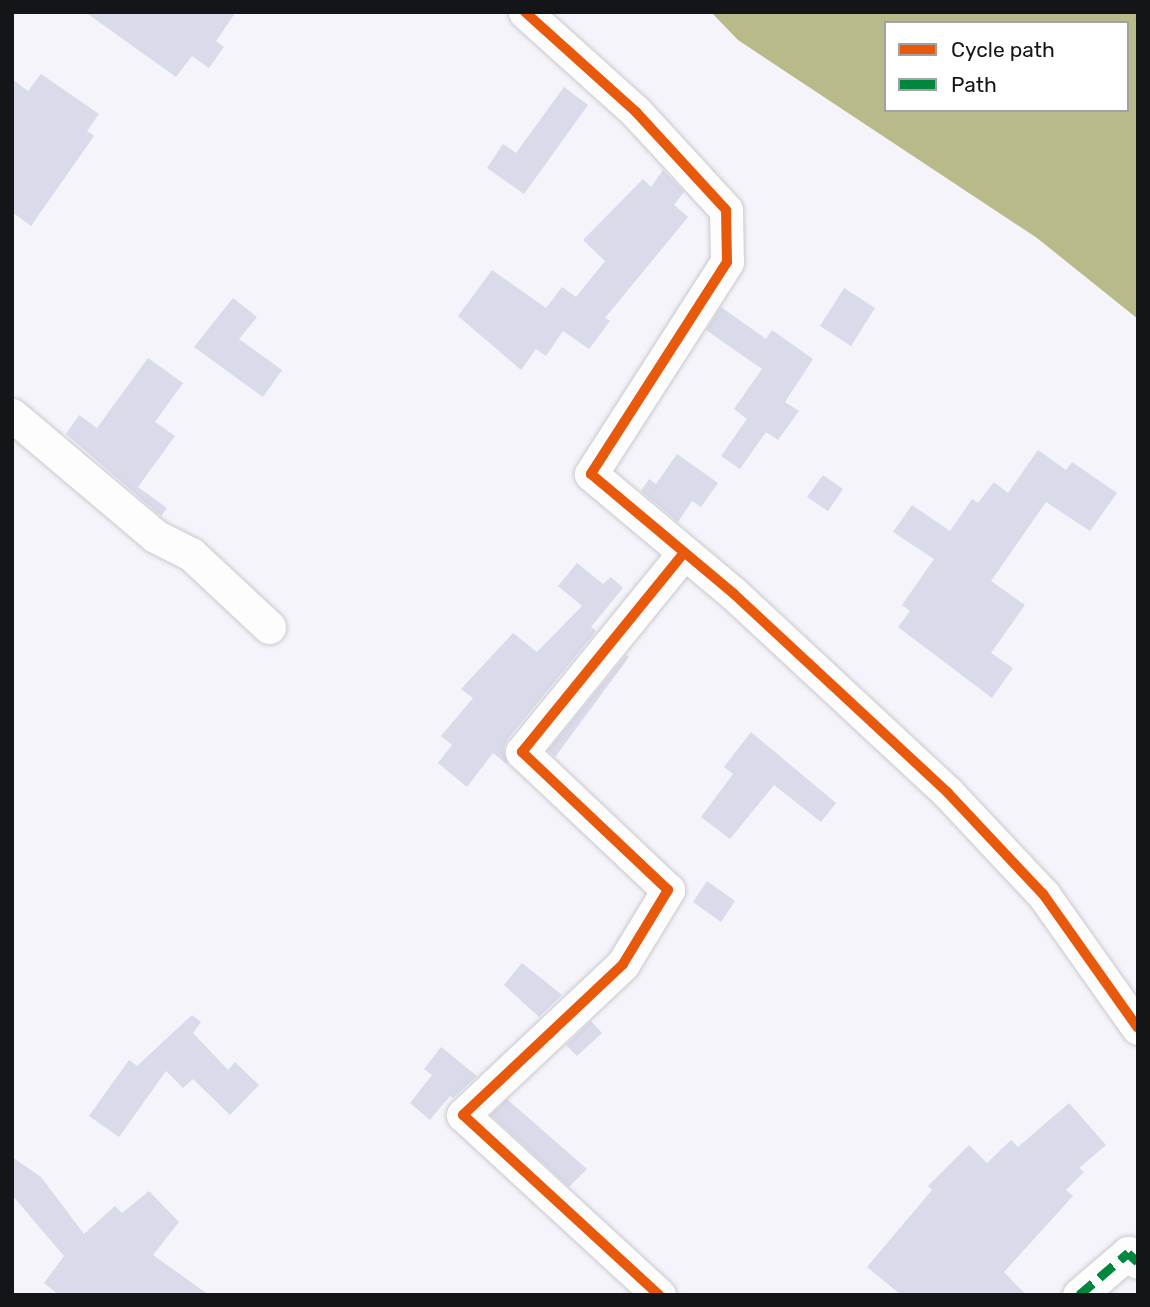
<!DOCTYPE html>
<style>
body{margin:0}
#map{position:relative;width:1150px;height:1307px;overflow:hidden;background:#f4f4fa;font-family:Rubik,sans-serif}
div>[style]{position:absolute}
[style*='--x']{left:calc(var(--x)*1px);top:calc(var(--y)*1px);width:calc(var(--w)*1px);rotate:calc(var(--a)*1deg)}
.water>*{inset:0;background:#b9ba89}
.building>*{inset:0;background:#d9daea}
.roads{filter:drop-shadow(0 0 2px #c9c9ce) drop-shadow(0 0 2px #c9c9ce)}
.minor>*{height:33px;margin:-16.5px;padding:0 16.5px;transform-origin:16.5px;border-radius:16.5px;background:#fdfdfe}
.quiet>*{height:9px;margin-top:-4.5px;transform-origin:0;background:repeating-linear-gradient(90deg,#00873e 0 18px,transparent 0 27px)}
.cycleway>*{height:10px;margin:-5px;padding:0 5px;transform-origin:5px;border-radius:5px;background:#e8590c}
span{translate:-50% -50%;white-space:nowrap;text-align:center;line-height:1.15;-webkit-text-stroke:7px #fff;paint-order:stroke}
.frame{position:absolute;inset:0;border:14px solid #141519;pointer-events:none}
.legend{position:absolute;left:884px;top:21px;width:245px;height:91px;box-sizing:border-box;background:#fff;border:2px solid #a1a1a3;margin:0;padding:9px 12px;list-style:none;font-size:21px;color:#141519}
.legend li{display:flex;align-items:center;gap:14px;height:35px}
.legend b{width:35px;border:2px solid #a1a1a3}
</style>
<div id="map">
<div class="water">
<i style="clip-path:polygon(evenodd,711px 12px,1138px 12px,1138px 319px,1037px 238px,738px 40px,711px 12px,886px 23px,1127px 23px,1127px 110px,886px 110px,886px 23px)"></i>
</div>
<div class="building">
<i style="clip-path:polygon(85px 12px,236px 12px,216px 41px,224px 47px,209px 68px,192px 56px,176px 77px)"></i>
<i style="clip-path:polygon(41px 74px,99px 114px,87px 131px,94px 136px,31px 226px,12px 212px,12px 79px,28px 91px)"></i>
<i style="clip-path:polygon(564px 87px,588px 105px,524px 194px,487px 168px,503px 144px,516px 153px)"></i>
<i style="clip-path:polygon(663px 170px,684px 192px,674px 205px,688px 217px,605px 318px,610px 321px,589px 349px,563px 331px,546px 356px,536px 349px,521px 370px,458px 316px,492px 270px,546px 308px,562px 287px,576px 297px,605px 261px,583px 240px,643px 179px,651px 187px)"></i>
<i style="clip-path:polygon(844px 288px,875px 308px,851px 346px,820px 326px)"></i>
<i style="clip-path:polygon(233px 298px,257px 317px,239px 339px,282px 370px,263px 397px,194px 347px)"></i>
<i style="clip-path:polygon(721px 307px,766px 339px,772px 330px,813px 359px,785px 402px,799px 411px,778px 440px,766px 432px,740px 469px,721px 456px,747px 419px,734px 409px,762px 369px,706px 330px)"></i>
<i style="clip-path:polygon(148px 358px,183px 383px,155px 422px,175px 436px,138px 487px,167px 508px,161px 516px,66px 434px,79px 415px,97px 428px)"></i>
<i style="clip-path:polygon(1038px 450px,1066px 470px,1072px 462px,1117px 493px,1090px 531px,1046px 502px,991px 581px,1025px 605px,991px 653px,1013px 668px,992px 698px,898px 627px,910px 611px,902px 605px,934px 559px,893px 532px,912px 505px,950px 531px,972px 499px,978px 503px,994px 482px,1008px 493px)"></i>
<i style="clip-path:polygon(677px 454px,718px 483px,701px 507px,692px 501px,678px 522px,641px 491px,649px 479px,656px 484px)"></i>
<i style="clip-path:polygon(823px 475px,843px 489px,828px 511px,807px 497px)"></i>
<i style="clip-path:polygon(577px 563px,603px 584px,611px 577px,623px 588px,591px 627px,596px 631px,507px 740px,503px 749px,508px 765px,493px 753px,467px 787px,438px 763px,452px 745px,441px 736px,473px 698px,461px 689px,513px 633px,537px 652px,582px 606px,558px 586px)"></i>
<i style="clip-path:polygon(626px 655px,629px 657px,555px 757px,548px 750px)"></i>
<i style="clip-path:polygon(751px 732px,836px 803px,821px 822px,774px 785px,730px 839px,701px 817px,733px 774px,724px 767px)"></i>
<i style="clip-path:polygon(707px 881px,735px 901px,721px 922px,693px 902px)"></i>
<i style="clip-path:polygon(522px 963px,562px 995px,539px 1017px,504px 985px)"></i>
<i style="clip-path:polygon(192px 1015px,201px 1022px,193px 1033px,228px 1070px,235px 1062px,259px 1085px,230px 1115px,193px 1079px,183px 1088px,166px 1071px,119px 1137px,89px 1116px,129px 1060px,137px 1066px)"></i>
<i style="clip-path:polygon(591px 1021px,602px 1033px,577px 1056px,566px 1045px)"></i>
<i style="clip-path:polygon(441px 1047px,477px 1076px,453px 1098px,450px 1096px,430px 1120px,410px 1103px,432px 1075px,424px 1069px)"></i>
<i style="clip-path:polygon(507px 1099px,587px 1169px,569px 1187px,491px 1115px)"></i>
<i style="clip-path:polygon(1069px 1103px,1106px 1145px,1079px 1168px,1084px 1172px,1066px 1190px,1073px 1196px,1004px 1272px,1026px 1295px,901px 1295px,867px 1267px,932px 1190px,928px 1186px,969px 1145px,987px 1163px,1011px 1140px,1018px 1147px)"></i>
<i style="clip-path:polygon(12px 1157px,41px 1177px,84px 1234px,115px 1206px,122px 1213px,149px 1191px,179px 1222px,153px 1255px,209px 1295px,59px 1295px,44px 1283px,64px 1256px,12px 1195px)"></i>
</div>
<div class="roads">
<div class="minor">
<i style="--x:525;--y:12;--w:149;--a:42"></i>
<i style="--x:636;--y:112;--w:133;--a:47.4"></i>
<i style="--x:726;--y:210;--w:52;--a:88.9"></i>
<i style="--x:727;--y:262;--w:252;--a:122.7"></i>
<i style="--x:591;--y:474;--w:187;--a:40"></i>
<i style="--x:734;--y:594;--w:292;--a:42.9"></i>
<i style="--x:948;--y:793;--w:139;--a:46.8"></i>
<i style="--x:1043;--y:894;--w:164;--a:54.7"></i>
<i style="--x:12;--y:415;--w:187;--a:40.2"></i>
<i style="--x:155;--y:536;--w:40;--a:26.6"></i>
<i style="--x:191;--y:554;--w:107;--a:43.1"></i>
<i style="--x:659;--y:1295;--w:266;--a:-137.4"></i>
<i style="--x:463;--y:1115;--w:220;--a:-43.3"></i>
<i style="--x:623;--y:964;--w:87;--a:-58.7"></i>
<i style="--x:668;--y:890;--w:201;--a:-136.6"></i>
<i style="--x:522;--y:752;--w:257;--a:-50.9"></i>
<i style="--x:1079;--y:1295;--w:65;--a:-40.6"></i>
<i style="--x:1128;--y:1253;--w:13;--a:42"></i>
</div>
</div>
<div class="quiet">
<i style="--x:1079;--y:1295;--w:65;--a:-40.6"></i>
<i style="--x:1128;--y:1253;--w:13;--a:42"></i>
</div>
<div class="cycleway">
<i style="--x:525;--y:12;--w:149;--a:42"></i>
<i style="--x:636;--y:112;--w:133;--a:47.4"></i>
<i style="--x:726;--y:210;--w:52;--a:88.9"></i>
<i style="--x:727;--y:262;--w:252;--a:122.7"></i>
<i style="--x:591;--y:474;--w:187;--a:40"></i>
<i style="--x:734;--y:594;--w:292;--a:42.9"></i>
<i style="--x:948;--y:793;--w:139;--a:46.8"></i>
<i style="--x:1043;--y:894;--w:164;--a:54.7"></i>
<i style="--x:659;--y:1295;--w:266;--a:-137.4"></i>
<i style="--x:463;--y:1115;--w:220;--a:-43.3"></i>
<i style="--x:623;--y:964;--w:87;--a:-58.7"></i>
<i style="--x:668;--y:890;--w:201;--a:-136.6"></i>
<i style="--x:522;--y:752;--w:257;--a:-50.9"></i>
</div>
<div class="frame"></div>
<ul class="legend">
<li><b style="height:9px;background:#e8590c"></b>Cycle path</li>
<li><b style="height:9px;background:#00873e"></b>Path</li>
</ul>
</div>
